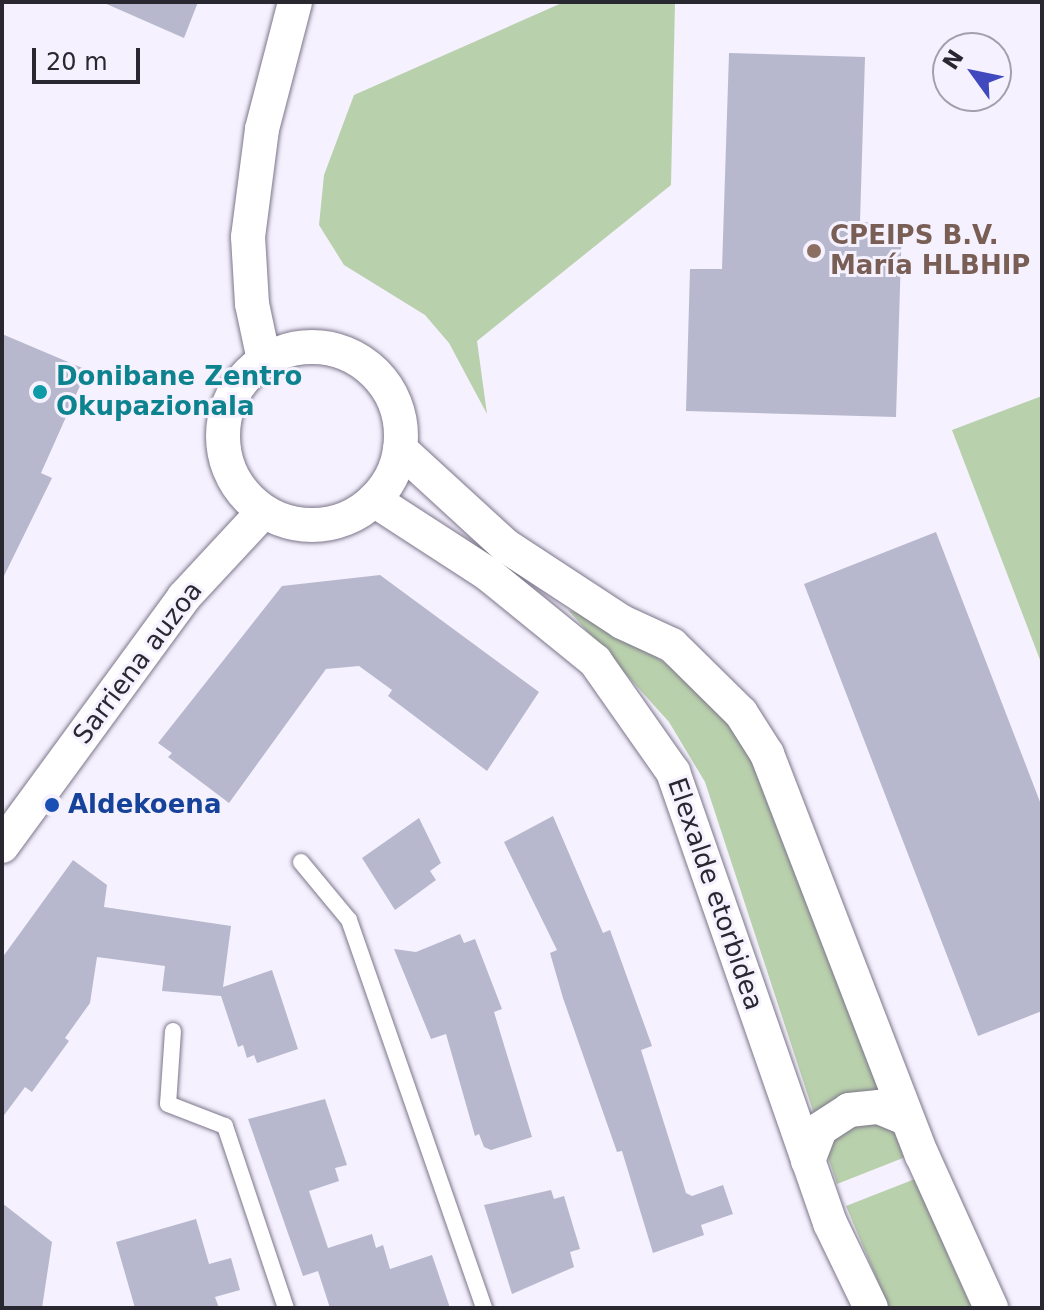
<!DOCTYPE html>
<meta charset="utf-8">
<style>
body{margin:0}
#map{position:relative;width:1044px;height:1310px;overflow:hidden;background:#f5f1fe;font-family:"DejaVu Sans",sans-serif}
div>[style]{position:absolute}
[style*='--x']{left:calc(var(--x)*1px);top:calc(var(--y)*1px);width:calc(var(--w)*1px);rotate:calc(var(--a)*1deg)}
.green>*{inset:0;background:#b9d0ac}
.building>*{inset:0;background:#b7b8cd}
.roads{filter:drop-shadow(0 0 2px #7c768a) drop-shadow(0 0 2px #7c768a)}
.service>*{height:16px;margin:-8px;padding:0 8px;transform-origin:8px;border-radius:8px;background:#fff}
.minor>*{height:34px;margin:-17px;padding:0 17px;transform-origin:17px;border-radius:17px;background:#fff}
.minor>.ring{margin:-17px;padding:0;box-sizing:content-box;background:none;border:34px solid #fff;border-radius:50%}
.dots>*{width:22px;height:22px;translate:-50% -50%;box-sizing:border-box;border:4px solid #f5f1fe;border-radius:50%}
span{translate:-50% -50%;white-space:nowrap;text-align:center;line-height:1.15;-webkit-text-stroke:6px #f5f1fe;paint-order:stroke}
.education-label{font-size:26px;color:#785e54;font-weight:700}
.left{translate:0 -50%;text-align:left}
.culture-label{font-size:26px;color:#0d838f;font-weight:700}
.street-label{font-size:26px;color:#29272f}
.transit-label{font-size:26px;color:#164399;font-weight:700}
.frame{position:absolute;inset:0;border:4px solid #29272f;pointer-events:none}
.north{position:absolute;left:932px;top:32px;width:80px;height:80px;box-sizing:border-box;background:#f5f1fe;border:2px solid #a3a0ab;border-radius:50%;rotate:303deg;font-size:22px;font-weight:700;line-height:32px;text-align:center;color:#29272f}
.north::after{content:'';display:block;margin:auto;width:28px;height:36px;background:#404abe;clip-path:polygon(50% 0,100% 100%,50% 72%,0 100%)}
.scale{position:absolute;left:32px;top:48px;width:108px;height:36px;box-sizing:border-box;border:4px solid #29272f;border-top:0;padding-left:10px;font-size:24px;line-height:28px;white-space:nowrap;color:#29272f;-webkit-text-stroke:6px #f5f1fe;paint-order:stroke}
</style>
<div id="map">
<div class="green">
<i style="clip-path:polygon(564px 2px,675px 2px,671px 185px,477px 341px,487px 414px,449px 343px,425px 315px,344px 265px,319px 225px,324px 175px,354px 95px)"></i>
<i style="clip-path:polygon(1042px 396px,1042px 665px,952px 430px)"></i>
<i style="clip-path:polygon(568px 610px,609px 623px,697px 686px,733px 725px,769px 780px,908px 1156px,837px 1184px,705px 782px,669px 722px)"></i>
<i style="clip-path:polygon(920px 1177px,949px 1258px,972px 1308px,889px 1308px,846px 1206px)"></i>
</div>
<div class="building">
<i style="clip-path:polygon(102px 2px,198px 2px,184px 38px)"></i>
<i style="clip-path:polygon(729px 53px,865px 57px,860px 222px,902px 223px,896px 417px,686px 411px,690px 269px,722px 269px)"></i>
<i style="clip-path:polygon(2px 334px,87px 370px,41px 473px,52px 478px,2px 580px)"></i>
<i style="clip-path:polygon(936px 532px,1042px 807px,1042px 1011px,978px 1036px,804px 584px)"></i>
<i style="clip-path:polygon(380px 575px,539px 692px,487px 771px,388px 696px,392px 690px,359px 666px,326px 669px,229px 803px,168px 757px,172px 753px,158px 743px,282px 586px)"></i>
<i style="clip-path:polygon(553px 816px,603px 933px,610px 930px,652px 1046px,641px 1050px,686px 1193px,692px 1196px,723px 1185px,733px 1214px,701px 1225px,704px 1235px,653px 1253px,622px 1151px,617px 1152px,563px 998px,550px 953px,557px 950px,504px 842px)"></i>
<i style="clip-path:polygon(419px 818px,441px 863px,430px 871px,436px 880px,395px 910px,362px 858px)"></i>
<i style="clip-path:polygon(73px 860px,107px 885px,104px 907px,231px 926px,223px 987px,272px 970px,298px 1049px,257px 1063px,254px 1055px,247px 1058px,243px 1045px,238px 1047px,221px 996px,162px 991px,165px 966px,97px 957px,90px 1003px,65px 1038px,69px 1041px,32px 1092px,25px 1087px,2px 1118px,2px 958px)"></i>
<i style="clip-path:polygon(460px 934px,464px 943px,475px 939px,502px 1009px,494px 1012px,532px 1137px,491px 1150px,484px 1147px,479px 1134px,475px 1136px,446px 1034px,431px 1039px,394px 949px,416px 952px)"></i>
<i style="clip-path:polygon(325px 1099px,347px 1165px,335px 1168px,339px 1181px,309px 1191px,328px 1248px,372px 1234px,376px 1248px,383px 1245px,390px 1269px,432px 1255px,450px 1308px,330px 1308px,318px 1271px,303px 1276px,248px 1119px)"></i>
<i style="clip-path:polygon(551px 1190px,554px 1199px,564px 1196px,580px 1249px,570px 1252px,574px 1267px,512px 1294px,484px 1205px)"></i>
<i style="clip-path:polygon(2px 1203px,52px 1242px,42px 1308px,2px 1308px)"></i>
<i style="clip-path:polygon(196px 1219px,209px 1264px,231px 1258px,240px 1290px,215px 1297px,219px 1308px,135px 1308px,116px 1242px)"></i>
</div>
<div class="roads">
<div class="service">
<i style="--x:301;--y:862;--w:75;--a:50.4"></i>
<i style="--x:349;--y:920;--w:411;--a:70.8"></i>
<i style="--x:173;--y:1031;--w:73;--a:93.9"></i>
<i style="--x:168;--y:1104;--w:61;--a:21.1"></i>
<i style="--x:225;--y:1126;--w:192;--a:71.5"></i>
</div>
<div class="minor">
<i class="ring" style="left:223px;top:347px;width:144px;height:144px"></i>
<i style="--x:264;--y:360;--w:57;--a:-102.1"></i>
<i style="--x:252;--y:304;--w:67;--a:-93.4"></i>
<i style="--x:248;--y:237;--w:109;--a:-82.6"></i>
<i style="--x:262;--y:129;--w:131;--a:-75.4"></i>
<i style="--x:400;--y:449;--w:144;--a:42.5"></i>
<i style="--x:506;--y:546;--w:139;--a:33.2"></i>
<i style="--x:622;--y:622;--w:55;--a:24.7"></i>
<i style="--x:672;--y:645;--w:97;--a:44.6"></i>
<i style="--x:741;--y:713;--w:49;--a:57.6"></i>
<i style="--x:767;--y:754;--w:430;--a:68.9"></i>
<i style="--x:922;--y:1155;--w:168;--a:65.7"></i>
<i style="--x:374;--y:500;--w:136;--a:33"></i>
<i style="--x:488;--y:574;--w:138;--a:39.1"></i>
<i style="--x:595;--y:661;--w:136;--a:54.9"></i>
<i style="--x:673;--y:772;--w:478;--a:70.8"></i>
<i style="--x:830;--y:1223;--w:94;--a:64.2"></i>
<i style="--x:2;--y:846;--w:308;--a:-53.8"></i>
<i style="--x:184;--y:597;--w:116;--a:-47.1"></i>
<i style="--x:808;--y:1161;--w:34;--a:-69"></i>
<i style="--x:820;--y:1129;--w:35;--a:-33"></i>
<i style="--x:849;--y:1110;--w:30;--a:-6"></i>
<i style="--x:879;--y:1107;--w:30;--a:23"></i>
</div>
</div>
<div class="dots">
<i style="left:814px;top:251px;background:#8d6e63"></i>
<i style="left:40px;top:392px;background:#0f9aa8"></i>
<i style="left:52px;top:805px;background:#1a4fb4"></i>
</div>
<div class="education-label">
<span class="left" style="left:830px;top:251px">CPEIPS B.V.<br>María HLBHIP</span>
</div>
<div class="culture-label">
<span class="left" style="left:56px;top:392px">Donibane Zentro<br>Okupazionala</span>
</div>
<div class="street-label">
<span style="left:138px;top:663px;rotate:-53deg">Sarriena auzoa</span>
<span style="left:715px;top:894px;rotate:71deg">Elexalde etorbidea</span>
</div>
<div class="transit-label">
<span class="left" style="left:68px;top:805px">Aldekoena</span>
</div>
<div class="frame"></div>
<div class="north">N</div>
<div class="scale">20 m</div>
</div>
